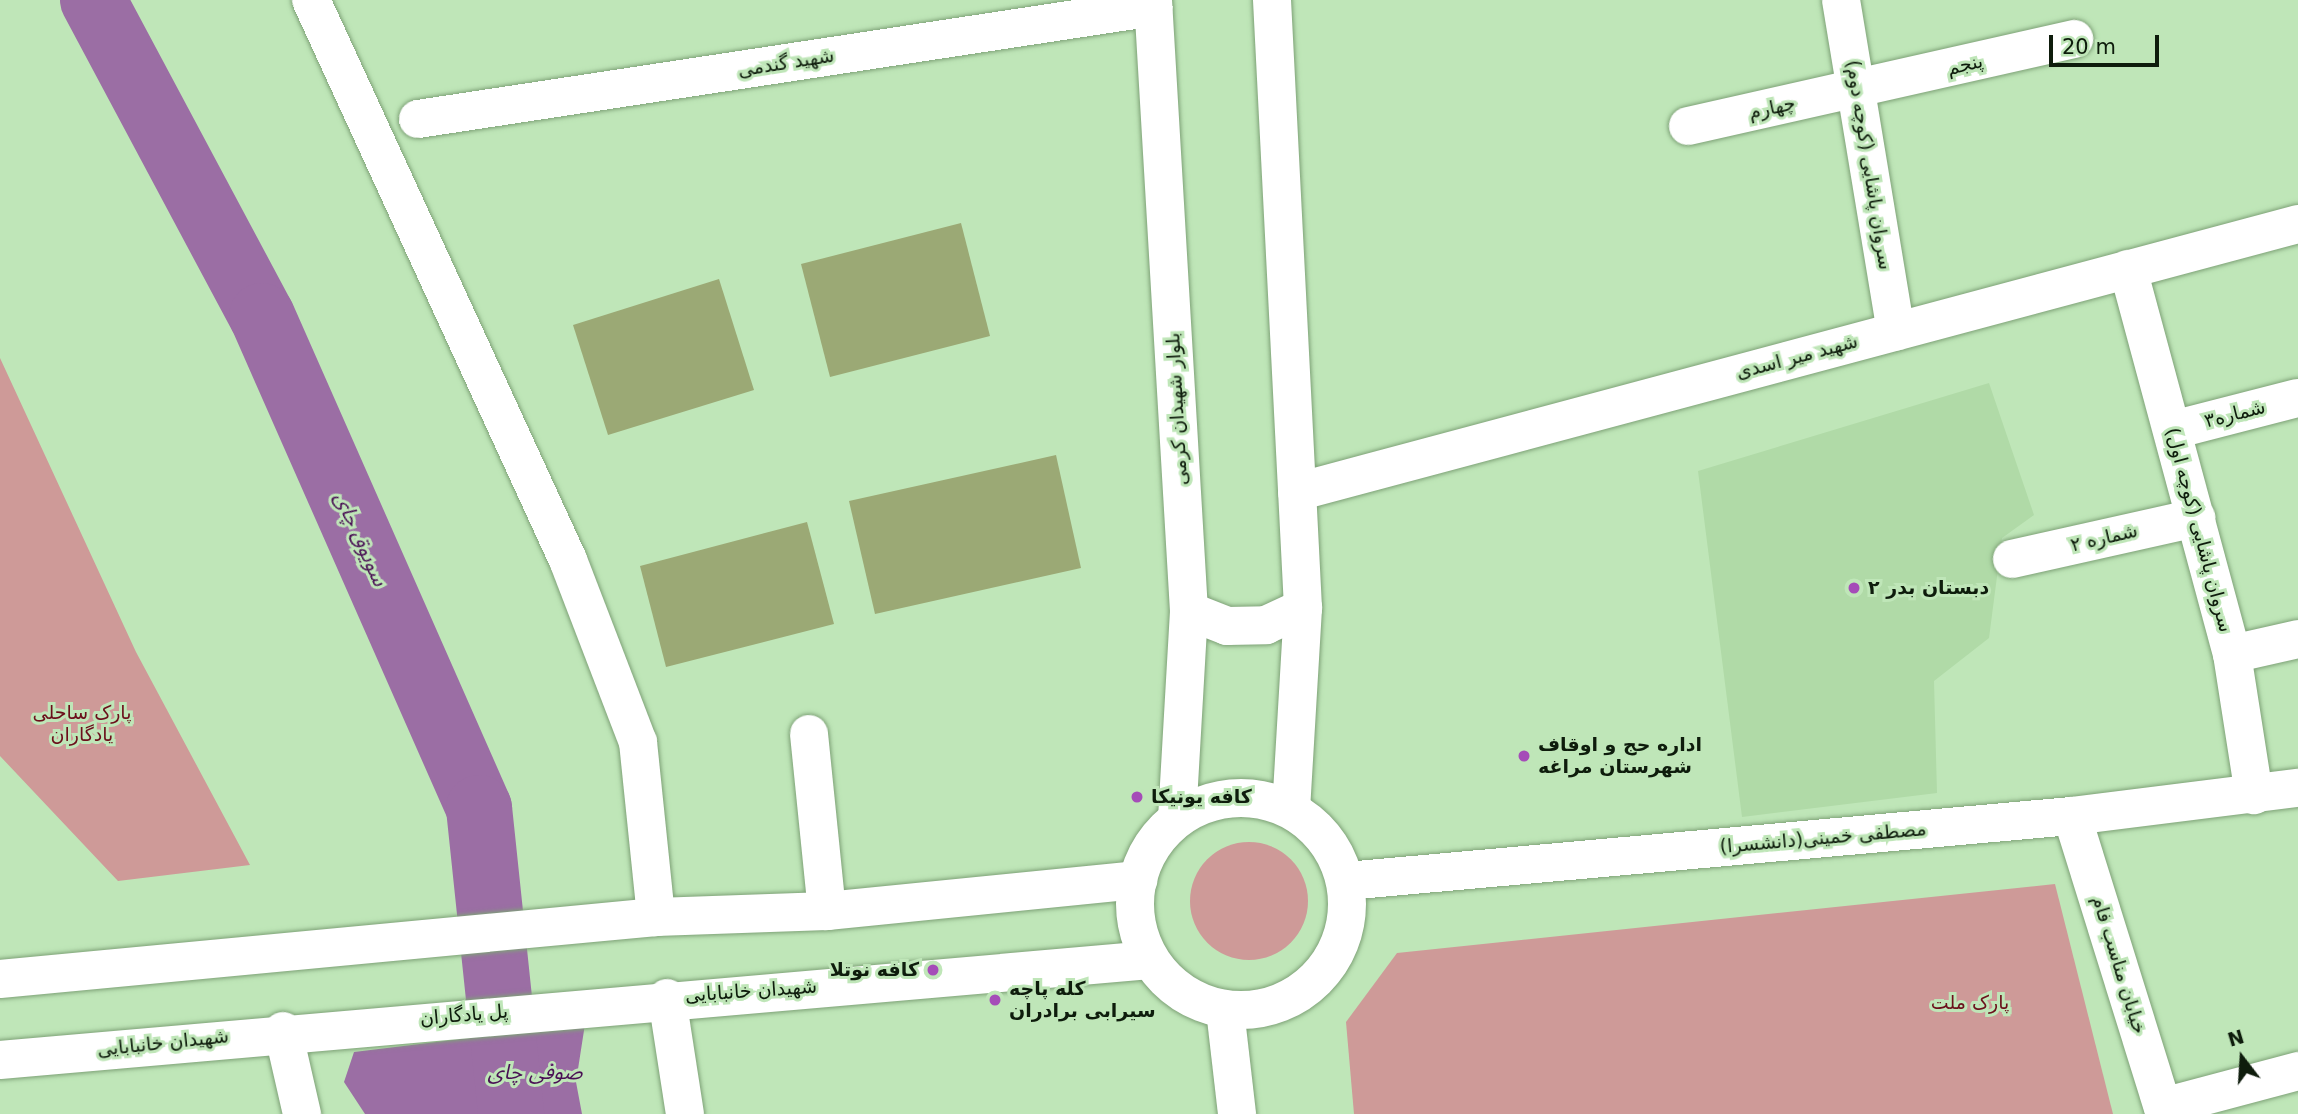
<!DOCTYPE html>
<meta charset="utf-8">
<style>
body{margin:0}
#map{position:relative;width:2298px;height:1114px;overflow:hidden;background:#bfe6b8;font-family:"DejaVu Sans","Noto Sans Arabic",sans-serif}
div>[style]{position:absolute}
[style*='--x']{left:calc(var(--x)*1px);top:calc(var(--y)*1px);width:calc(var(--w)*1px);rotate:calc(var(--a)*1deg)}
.built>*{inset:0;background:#b0daa7}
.green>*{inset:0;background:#ce9a98}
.round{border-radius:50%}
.water>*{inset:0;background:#9b6ea4}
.river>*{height:66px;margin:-33px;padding:0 33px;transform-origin:33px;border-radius:33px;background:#9b6ea4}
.building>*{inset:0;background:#9ba975}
.roads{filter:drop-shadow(0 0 2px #7ea277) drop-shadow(0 0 2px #7ea277)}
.minor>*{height:38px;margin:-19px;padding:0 19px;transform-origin:19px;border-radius:19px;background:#fff}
.major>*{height:38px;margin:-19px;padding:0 19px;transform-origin:19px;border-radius:19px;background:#fff}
.major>.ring{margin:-19px;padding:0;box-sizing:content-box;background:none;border:38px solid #fff;border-radius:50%}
.dots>*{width:19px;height:19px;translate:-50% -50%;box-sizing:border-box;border:4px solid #bfe6b8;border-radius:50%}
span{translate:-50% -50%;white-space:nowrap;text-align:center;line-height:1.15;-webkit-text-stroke:6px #bfe6b8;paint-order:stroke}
.street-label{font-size:19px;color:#0e1c0c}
.poi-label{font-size:19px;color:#0e1c0c;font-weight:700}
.left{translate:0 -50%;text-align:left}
.right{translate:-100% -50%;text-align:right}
.park-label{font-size:19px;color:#6b0f1b}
.water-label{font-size:21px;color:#491054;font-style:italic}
.north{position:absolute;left:2207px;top:1023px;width:70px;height:70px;-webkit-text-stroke:5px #bfe6b8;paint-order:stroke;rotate:343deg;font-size:19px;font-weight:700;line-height:28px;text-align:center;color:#0e1c0c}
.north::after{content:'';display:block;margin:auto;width:24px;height:32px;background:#0e1c0c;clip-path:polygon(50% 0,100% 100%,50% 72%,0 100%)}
.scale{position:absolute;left:2049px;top:35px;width:110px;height:32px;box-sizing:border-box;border:4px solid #0e1c0c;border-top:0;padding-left:9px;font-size:21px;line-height:24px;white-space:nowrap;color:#0e1c0c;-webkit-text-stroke:5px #bfe6b8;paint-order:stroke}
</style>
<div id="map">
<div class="built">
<i style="clip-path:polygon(1989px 383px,2034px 515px,2002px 538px,1989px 638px,1934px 681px,1937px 793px,1742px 817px,1698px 471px)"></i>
</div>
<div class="green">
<i style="clip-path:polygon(0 358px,136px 652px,250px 865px,118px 881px,0 756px)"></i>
<i class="round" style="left:1190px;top:842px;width:118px;height:118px"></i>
<i style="clip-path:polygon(2055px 884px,2113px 1114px,1354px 1114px,1346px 1022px,1397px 953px)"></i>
</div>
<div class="water">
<i style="clip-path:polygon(585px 1024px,576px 1082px,582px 1114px,365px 1114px,344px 1082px,354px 1052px)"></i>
</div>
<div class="river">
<i style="--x:93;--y:0;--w:358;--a:61.9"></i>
<i style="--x:262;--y:316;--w:538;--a:66.2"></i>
<i style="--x:479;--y:808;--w:308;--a:84"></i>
</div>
<div class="building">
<i style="clip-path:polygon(961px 223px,990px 336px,830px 377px,801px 264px)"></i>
<i style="clip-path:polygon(719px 279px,754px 390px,608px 435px,573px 325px)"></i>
<i style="clip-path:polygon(1056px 455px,1081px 568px,875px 614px,849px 501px)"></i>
<i style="clip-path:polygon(807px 522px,834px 624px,666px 667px,640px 566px)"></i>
</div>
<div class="roads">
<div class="minor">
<i style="--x:311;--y:0;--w:616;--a:65.35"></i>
<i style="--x:568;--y:560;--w:195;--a:69"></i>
<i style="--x:638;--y:742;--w:176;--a:84.1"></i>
<i style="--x:1841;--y:0;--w:336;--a:80.6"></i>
<i style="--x:418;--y:119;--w:744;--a:-8.65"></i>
<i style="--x:1688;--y:126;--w:396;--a:-12.7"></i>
<i style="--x:2128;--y:269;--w:399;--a:74.9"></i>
<i style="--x:2232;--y:654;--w:143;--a:81.1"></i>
<i style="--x:2173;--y:430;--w:129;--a:-14.4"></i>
<i style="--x:1297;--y:492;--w:1036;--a:-14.99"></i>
<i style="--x:2012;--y:559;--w:189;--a:-12.6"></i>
<i style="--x:2232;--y:654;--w:68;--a:-12.8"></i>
<i style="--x:809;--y:734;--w:178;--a:84.2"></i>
<i style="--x:2072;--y:816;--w:312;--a:72.7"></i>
<i style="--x:1346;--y:881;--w:729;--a:-5.12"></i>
<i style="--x:2072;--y:816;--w:228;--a:-7.1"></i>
<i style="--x:667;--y:998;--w:117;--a:81.2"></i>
<i style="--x:1225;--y:1010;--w:105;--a:83.4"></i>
<i style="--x:283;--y:1031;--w:85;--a:77.1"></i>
<i style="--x:2163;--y:1107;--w:140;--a:-14.9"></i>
</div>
<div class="major">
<i style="--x:1153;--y:0;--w:612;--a:86.63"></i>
<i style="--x:1189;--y:611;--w:208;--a:93.3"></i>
<i style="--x:1272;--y:0;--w:609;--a:87.08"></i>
<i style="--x:1303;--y:608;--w:201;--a:93.4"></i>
<i style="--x:1189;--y:611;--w:41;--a:21.5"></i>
<i style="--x:1227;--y:626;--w:39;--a:-1"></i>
<i style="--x:1266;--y:625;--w:41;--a:-24.7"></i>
<i class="ring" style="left:1135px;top:798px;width:174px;height:174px"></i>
<i style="--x:0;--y:979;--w:659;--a:-5.4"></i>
<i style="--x:656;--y:917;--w:171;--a:-2"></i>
<i style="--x:827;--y:911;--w:313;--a:-5.7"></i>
<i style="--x:0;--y:1060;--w:1154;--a:-4.97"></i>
</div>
</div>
<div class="dots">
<i style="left:1854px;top:588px;background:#a54cb8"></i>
<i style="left:1524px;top:756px;background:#a54cb8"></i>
<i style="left:1137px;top:797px;background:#a54cb8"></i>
<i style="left:933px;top:970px;background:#a54cb8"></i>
<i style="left:995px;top:1000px;background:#a54cb8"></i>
</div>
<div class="street-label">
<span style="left:786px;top:63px;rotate:-9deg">شهید گندمی</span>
<span style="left:1965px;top:65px;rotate:-13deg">پنجم</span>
<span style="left:1772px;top:108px;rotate:-12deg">چهارم</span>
<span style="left:1869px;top:165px;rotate:81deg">سروان پاشایی (کوچه دوم)</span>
<span style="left:1797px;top:357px;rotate:-15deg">شهید میر اسدی</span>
<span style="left:1177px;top:409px;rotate:-93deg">بلوار شهیدان کرمی</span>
<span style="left:2235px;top:414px;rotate:-14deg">شماره۳</span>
<span style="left:2199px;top:530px;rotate:75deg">سروان پاشایی (کوچه اول)</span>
<span style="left:2104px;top:538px;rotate:-13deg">شماره ۲</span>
<span style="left:1823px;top:838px;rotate:-5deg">(دانشسرا)مصطفی خمینی</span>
<span style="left:2119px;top:965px;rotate:73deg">خیابان مناسب فام</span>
<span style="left:751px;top:991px;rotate:-4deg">شهیدان خانبابایی</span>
<span style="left:464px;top:1015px;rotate:-5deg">پل یادگاران</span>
<span style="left:163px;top:1043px;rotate:-6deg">شهیدان خانبابایی</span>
</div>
<div class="poi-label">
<span class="left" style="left:1868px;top:588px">دبستان بدر ۲</span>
<span class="left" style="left:1538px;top:756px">اداره حج و اوقاف<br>شهرستان مراغه</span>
<span class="left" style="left:1151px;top:797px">کافه یونیکا</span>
<span class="right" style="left:919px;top:970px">کافه نوتلا</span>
<span class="left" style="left:1009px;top:1000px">کله پاچه<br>سیرابی برادران</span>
</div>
<div class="park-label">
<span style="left:82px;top:724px">پارک ساحلی<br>یادگاران</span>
<span style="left:1970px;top:1003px">پارک ملت</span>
</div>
<div class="water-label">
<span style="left:361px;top:539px;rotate:66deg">سویوق چای</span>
<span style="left:535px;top:1072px">صوفی چای</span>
</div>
<div class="north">N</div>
<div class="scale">20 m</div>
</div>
